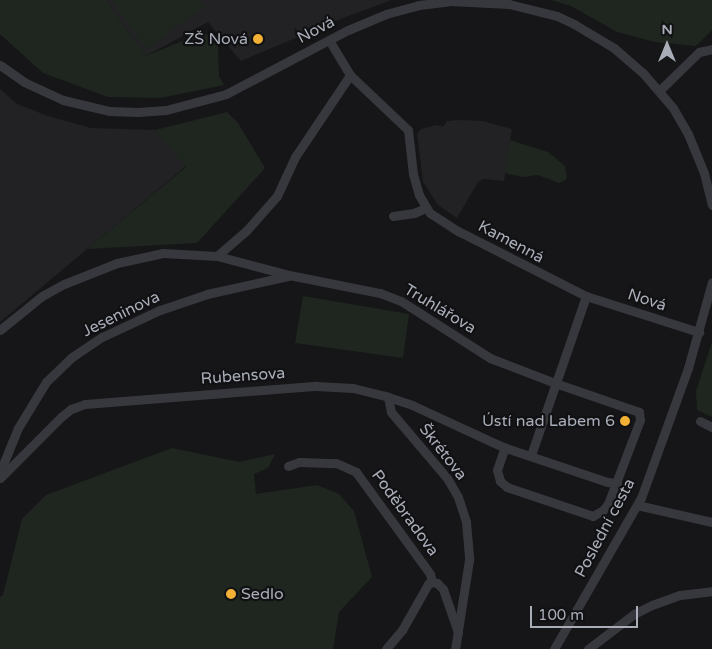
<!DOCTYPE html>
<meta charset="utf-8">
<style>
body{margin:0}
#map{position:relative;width:712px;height:649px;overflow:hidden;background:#161618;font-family:"Varela Round",sans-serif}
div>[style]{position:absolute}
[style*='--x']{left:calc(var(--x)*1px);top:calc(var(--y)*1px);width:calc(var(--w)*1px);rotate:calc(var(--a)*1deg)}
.built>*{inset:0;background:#222225}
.green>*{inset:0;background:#1e261f}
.minor>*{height:9px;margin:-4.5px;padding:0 4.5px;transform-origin:4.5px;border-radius:4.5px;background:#37383d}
.dots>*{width:14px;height:14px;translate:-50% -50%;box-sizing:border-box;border:2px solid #111113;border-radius:50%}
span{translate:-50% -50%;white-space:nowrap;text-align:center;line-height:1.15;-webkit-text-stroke:4.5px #111113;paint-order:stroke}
.street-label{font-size:16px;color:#a8adb8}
.poi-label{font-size:16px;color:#a8adb8}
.right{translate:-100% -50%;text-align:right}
.left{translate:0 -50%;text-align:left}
.north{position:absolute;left:642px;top:20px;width:50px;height:50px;-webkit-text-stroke:4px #111113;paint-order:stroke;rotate:0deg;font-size:14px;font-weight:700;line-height:20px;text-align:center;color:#a8adb8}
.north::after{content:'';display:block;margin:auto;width:18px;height:22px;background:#a8adb8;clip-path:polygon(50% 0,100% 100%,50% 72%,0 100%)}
.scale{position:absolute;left:530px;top:606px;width:108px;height:22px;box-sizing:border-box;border:2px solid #a8adb8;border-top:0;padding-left:6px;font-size:15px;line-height:18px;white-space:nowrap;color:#a8adb8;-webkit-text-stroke:4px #111113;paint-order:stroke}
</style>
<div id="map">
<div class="built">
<i style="clip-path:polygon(106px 0,392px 0,343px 18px,241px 61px,208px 22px,146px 56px)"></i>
<i style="clip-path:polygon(0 89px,17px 104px,48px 116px,91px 128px,155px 130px,186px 166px,0 322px)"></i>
<i style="clip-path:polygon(457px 120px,482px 121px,512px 129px,504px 181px,483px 179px,478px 182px,457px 218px,438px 205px,423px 182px,417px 134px,421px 129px,437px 125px,443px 127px,447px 121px)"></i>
</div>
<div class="green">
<i style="clip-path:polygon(0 0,106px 0,146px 56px,204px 32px,218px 46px,219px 76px,224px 85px,160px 98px,108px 97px,43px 73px,0 34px)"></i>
<i style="clip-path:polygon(111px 0,200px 0,205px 7px,146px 49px)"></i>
<i style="clip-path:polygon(551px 0,712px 0,712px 30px,696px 46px,655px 42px,617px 32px,571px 6px)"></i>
<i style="clip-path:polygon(227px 112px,238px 123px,265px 168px,197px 243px,87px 249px,186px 167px,155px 130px)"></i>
<i style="clip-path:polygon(510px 140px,548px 152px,565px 166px,567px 178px,564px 181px,559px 183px,538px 175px,523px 177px,505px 173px)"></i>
<i style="clip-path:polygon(303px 296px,409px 314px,403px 358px,295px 343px)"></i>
<i style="clip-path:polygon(712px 342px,712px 417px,697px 410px,696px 391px)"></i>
<i style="clip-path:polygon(172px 448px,239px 462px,275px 454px,268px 468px,254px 474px,256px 494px,317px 485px,339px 494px,354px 511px,372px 577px,339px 612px,333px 649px,0 649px,0 597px,3px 595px,22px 519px,46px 495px)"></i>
</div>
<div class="minor">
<i style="--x:329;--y:40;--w:41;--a:59"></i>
<i style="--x:350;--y:75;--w:80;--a:43.5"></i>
<i style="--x:408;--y:130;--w:44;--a:83.5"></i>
<i style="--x:413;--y:174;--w:22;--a:74"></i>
<i style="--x:419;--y:195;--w:21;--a:59"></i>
<i style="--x:430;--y:213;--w:33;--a:33"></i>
<i style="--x:458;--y:231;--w:144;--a:26.9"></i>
<i style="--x:586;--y:296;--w:119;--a:17.7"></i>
<i style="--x:0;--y:65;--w:29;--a:35"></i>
<i style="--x:24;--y:82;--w:43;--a:24.8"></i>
<i style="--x:63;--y:100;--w:47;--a:13.4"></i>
<i style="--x:109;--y:111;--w:29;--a:2"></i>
<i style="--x:138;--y:112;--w:28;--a:-4"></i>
<i style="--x:166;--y:110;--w:62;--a:-14.9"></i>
<i style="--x:226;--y:94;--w:138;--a:-27.7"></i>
<i style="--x:348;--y:30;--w:41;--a:-22.8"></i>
<i style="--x:386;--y:14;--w:34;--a:-15"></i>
<i style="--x:419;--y:5;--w:31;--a:-7"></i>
<i style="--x:450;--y:1;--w:59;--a:2.9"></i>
<i style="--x:509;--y:4;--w:49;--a:14"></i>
<i style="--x:557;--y:16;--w:19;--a:25"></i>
<i style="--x:574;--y:24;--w:47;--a:31"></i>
<i style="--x:614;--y:48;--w:38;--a:41"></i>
<i style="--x:643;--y:73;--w:46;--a:49.4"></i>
<i style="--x:673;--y:108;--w:30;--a:60"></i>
<i style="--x:688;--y:134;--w:42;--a:67.7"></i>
<i style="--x:704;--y:173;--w:33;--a:76"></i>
<i style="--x:659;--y:91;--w:56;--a:-44.3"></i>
<i style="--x:699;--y:52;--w:13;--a:-13"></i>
<i style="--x:393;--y:216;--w:21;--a:-8"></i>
<i style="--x:414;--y:213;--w:13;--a:-23"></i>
<i style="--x:217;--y:256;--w:38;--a:-41"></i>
<i style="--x:246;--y:231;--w:47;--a:-48.5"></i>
<i style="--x:277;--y:196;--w:43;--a:-65.2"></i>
<i style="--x:295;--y:157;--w:99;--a:-56.1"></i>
<i style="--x:0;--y:330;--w:54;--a:-39"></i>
<i style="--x:42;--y:296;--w:25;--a:-29"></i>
<i style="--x:64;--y:284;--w:57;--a:-21.6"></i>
<i style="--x:117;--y:263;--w:47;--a:-12.3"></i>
<i style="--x:163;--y:253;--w:54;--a:3.2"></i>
<i style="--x:217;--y:256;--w:74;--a:14.8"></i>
<i style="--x:289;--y:275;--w:93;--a:11.2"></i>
<i style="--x:380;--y:293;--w:22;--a:21"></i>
<i style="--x:401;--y:301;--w:106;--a:32.6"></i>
<i style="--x:490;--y:358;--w:70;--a:21"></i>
<i style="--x:555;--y:383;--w:89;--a:19"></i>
<i style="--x:639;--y:412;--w:8;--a:83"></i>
<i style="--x:640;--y:420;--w:90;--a:110.9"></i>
<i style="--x:608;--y:504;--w:8;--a:130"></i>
<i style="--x:603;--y:510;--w:12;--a:149"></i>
<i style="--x:593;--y:516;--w:91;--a:-161.4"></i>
<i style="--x:507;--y:487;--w:9;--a:-139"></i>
<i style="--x:500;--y:481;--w:11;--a:-105"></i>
<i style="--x:497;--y:470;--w:24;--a:-71"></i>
<i style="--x:388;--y:397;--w:15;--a:79"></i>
<i style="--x:391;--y:412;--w:87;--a:49.7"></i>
<i style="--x:447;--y:478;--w:22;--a:60"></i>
<i style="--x:458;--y:497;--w:26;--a:72"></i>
<i style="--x:466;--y:522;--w:38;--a:85"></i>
<i style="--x:469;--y:560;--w:90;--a:98.9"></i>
<i style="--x:700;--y:421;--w:13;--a:27"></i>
<i style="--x:531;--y:455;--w:168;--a:-70.9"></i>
<i style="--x:288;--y:466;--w:12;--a:-20"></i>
<i style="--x:299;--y:462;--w:37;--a:2"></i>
<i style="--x:336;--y:463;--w:22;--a:24"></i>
<i style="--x:356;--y:472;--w:126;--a:54"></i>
<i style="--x:430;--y:574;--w:8;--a:76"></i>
<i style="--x:0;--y:472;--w:48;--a:-67.8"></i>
<i style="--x:18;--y:428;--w:54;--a:-58.7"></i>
<i style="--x:46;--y:382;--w:36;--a:-44"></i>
<i style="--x:72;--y:357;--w:36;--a:-34"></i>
<i style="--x:102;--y:337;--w:64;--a:-25"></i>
<i style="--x:160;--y:310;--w:50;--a:-18.8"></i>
<i style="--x:207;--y:294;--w:83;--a:-12.5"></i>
<i style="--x:0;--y:478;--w:86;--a:-45"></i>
<i style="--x:61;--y:417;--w:13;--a:-39"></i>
<i style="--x:71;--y:409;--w:15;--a:-20"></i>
<i style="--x:85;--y:404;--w:232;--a:-4.5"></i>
<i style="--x:316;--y:386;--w:37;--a:3"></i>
<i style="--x:353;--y:388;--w:36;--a:14"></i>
<i style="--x:388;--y:397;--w:25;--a:18"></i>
<i style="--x:412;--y:405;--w:100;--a:24.8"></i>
<i style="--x:503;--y:447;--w:110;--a:18.6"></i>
<i style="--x:607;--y:482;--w:10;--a:6"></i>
<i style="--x:637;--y:505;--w:77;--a:12.8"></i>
<i style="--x:386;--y:649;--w:25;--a:-50"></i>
<i style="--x:402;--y:630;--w:53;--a:-60.5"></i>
<i style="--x:428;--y:584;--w:4;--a:-27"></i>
<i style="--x:432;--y:582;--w:5;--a:11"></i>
<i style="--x:437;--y:583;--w:8;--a:45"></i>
<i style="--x:443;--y:589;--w:46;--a:70.8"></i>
<i style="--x:554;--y:649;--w:174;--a:-60.1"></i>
<i style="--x:641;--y:498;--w:138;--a:-70.1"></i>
<i style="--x:688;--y:368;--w:89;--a:-74.4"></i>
<i style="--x:588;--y:649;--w:58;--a:-37.3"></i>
<i style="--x:634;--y:614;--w:20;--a:-27"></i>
<i style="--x:652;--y:605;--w:30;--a:-20"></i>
<i style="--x:680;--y:595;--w:32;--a:-7"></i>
</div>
<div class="dots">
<i style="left:258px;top:39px;background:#f2b134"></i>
<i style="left:625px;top:421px;background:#f2b134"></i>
<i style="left:231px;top:594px;background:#f2b134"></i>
</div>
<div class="street-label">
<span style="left:316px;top:30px;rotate:-28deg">Nová</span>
<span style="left:511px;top:242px;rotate:28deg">Kamenná</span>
<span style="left:647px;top:300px;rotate:18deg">Nová</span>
<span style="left:440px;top:309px;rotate:31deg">Truhlářova</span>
<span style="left:121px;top:314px;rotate:-26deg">Jeseninova</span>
<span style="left:243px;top:376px;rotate:-4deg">Rubensova</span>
<span style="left:443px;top:452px;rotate:52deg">Škrétova</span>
<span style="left:405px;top:513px;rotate:54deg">Poděbradova</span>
<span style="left:605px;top:528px;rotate:-62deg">Poslední cesta</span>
</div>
<div class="poi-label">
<span class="right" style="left:248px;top:39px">ZŠ Nová</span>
<span class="right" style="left:615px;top:421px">Ústí nad Labem 6</span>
<span class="left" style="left:241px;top:594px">Sedlo</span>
</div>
<div class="north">N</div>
<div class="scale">100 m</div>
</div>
